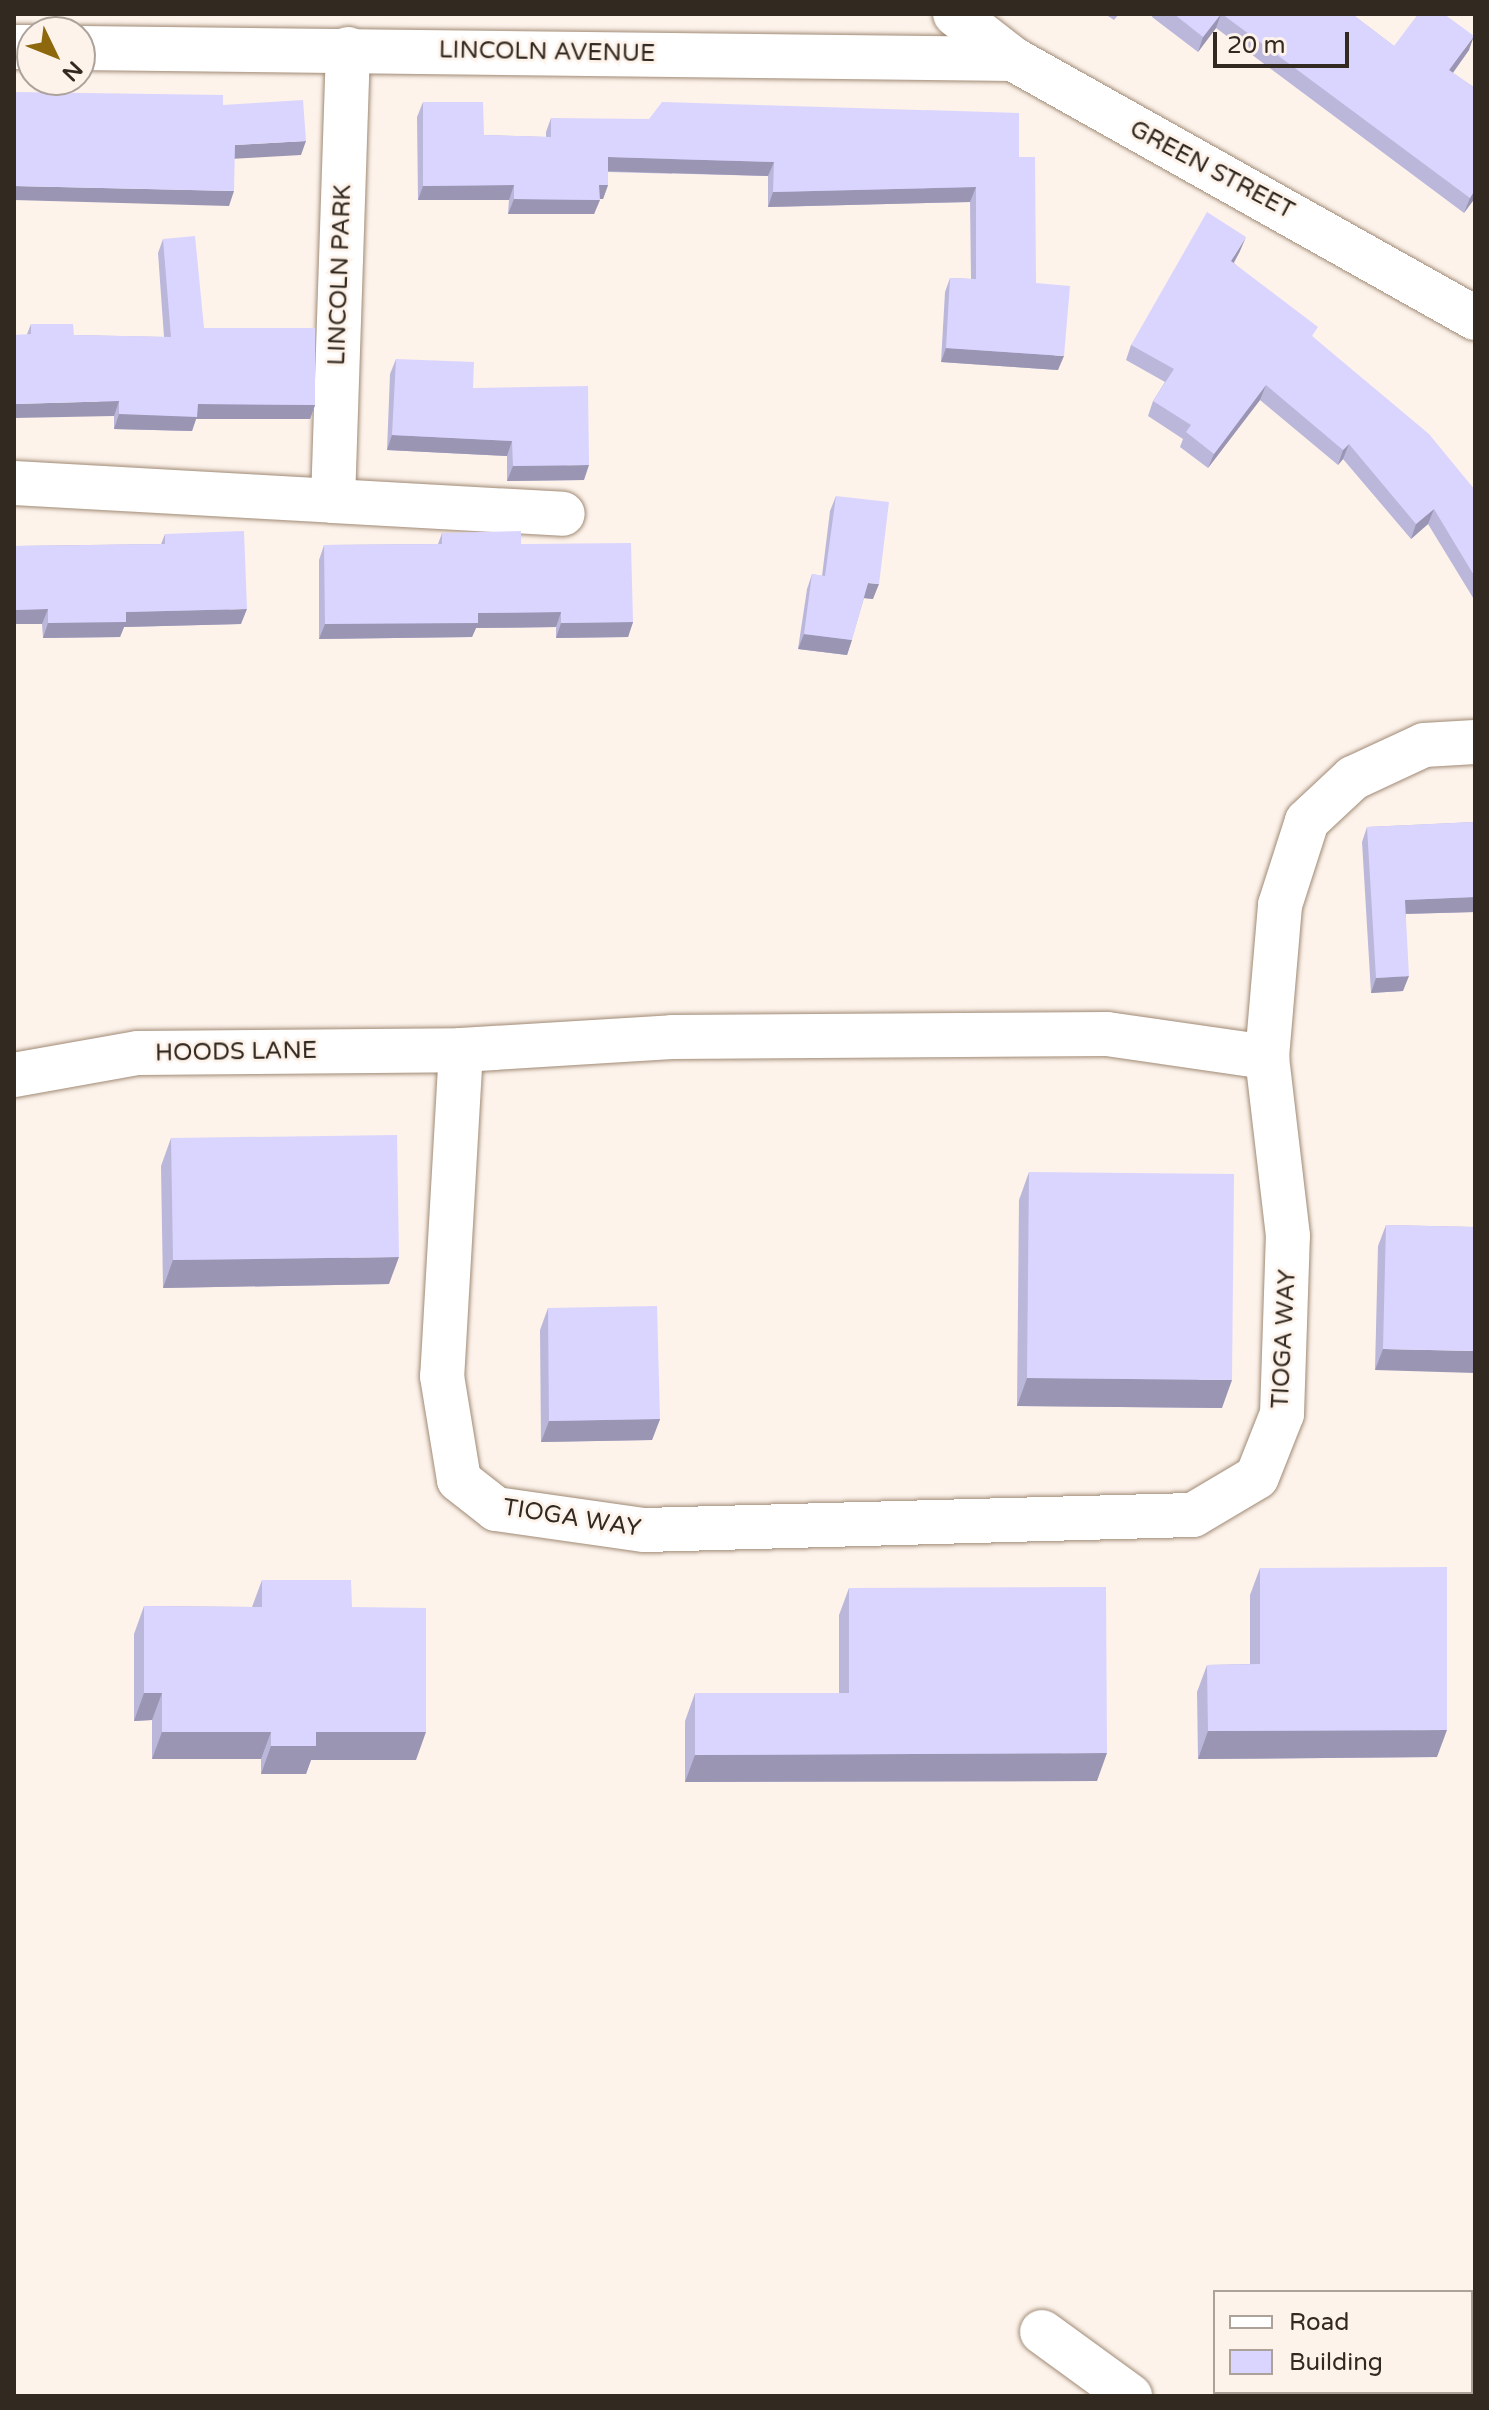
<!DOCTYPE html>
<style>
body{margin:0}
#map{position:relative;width:1489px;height:2410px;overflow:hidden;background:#fdf3eb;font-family:"Varela Round",sans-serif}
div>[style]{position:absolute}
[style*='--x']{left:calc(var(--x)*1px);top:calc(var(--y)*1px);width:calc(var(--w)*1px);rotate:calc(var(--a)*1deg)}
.roads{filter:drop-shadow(0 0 2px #a08a75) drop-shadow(0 0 2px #a08a75)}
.minor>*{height:44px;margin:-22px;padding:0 22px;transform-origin:22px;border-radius:22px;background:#fff}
.wall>*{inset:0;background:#bbb7da}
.shaded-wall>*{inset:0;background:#9995b2}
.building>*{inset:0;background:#dad5fe}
span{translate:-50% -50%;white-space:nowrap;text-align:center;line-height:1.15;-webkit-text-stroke:6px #fdf3eb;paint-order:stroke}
.street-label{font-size:24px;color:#322920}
.frame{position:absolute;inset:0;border:16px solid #322920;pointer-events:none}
.legend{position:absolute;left:1213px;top:2290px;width:260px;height:104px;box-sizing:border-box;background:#fdf3eb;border:2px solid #aca29a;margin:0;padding:10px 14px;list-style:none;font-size:24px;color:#322920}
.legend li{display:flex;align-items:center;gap:16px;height:40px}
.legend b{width:40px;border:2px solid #aca29a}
.north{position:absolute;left:16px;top:16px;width:80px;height:80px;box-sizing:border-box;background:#fdf3eb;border:2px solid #aca29a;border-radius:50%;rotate:133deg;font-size:22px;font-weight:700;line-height:32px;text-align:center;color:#322920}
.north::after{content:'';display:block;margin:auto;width:28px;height:36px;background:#8e680c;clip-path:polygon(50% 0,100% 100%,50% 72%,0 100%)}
.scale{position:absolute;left:1213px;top:32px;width:136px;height:36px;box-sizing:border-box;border:4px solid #322920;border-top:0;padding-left:10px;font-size:24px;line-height:28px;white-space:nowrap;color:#322920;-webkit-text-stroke:6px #fdf3eb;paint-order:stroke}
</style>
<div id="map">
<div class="roads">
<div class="minor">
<i style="--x:955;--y:14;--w:73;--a:37.8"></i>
<i style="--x:1013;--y:59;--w:530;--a:29.28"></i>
<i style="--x:14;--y:47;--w:18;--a:0"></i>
<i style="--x:80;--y:48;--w:933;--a:0.68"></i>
<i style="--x:348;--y:49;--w:452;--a:91.9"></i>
<i style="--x:333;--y:501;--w:230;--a:3.2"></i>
<i style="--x:14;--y:483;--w:320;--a:3.2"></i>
<i style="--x:461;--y:1050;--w:327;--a:93.3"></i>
<i style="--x:442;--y:1376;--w:105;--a:80.7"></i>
<i style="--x:459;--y:1480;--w:47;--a:38.1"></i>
<i style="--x:496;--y:1509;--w:149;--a:8.1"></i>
<i style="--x:644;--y:1530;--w:549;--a:-1.57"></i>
<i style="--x:1193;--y:1515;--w:74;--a:-30.7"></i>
<i style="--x:1257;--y:1477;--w:68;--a:-68.4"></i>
<i style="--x:1282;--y:1414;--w:178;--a:-88.1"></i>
<i style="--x:1288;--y:1236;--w:180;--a:-96.7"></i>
<i style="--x:1267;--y:1057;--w:153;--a:-85.1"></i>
<i style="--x:1280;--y:905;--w:88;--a:-72.2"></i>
<i style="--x:1307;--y:821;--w:63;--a:-43.1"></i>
<i style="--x:1353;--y:778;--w:78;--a:-24.9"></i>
<i style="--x:1424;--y:745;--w:51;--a:-3.4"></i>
<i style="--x:14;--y:1075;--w:126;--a:-10.1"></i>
<i style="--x:138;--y:1053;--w:323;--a:-0.5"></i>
<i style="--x:461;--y:1050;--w:211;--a:-3.5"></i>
<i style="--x:672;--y:1037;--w:435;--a:-0.4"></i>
<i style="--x:1107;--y:1034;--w:162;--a:8.2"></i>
<i style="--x:1042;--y:2332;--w:109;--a:36"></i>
</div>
</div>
<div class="wall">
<i style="clip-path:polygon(1105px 14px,1119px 14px,1114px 20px)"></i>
<i style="clip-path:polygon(1153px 14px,1352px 14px,1394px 46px,1469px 50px,1453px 73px,1475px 88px,1475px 198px,1464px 213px,1216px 28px,1198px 52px,1152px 17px)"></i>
<i style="clip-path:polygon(423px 102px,484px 135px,546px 137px,546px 132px,551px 118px,1019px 157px,1036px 283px,1058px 370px,941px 362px,945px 292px,950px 278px,971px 279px,970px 202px,768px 207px,768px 176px,608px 172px,608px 185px,603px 199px,600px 199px,594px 214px,508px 214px,509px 200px,418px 200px,417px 117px)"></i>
<i style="clip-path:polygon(163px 239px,204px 328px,315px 405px,310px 419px,196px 419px,192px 431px,114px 429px,114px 416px,27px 334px,31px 324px,74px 335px,164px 337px,158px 253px)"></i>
<i style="clip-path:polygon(1240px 251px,1234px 263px,1475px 490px,1475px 601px,1428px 524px,1411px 539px,1343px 459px,1338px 465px,1260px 400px,1208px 468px,1180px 447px,1183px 439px,1148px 416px,1153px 401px,1165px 382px,1126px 360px,1131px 345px)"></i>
<i style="clip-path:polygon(396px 359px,473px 388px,584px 480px,507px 481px,507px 456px,387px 450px,390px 374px)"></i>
<i style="clip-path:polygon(836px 496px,873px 599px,864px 598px,847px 655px,798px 649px,807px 589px,812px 574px,822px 576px,830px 511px)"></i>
<i style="clip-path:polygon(442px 533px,521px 544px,633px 622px,628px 637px,556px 638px,556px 627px,476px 628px,472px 637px,319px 639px,319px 560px,324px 545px,438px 544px)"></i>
<i style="clip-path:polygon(165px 534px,241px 624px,124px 627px,120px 637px,43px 638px,42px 624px,14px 624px,14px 546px,161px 544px)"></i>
<i style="clip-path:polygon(1475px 822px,1475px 912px,1406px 914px,1403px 991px,1371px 993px,1362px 842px,1367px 827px)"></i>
<i style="clip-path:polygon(171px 1138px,389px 1284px,163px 1288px,161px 1166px)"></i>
<i style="clip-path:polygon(1029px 1172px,1222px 1408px,1017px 1406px,1019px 1200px)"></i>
<i style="clip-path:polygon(1386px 1225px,1475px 1227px,1375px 1370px,1378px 1246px)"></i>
<i style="clip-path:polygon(548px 1308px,660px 1419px,652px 1440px,541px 1442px,540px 1330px)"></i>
<i style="clip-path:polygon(1260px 1568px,1437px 1757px,1198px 1759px,1197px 1692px,1207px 1665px,1250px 1664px,1250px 1595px)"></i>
<i style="clip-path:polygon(262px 1580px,352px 1607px,416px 1760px,311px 1760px,306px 1774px,261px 1774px,261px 1759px,152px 1759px,152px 1720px,134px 1721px,134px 1634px,144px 1606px,252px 1607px)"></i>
<i style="clip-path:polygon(849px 1588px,1097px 1781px,685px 1782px,685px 1721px,695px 1693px,839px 1693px,839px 1615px)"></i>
</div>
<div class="shaded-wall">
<i style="clip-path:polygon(1221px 14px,1216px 28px,1198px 52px,1203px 37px)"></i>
<i style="clip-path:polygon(1474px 36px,1469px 50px,1444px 85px,1449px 70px)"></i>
<i style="clip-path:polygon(306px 141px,301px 155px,230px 159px,235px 145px)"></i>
<i style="clip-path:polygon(608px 157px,774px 162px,768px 176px,602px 171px)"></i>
<i style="clip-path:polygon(514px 185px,509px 200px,418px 200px,423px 186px)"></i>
<i style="clip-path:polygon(599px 185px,608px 185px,603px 199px,594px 199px)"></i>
<i style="clip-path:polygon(14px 186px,234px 191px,229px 206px,14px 200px)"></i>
<i style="clip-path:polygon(976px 187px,970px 202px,768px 207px,773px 192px)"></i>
<i style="clip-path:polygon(1475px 190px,1475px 198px,1464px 213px,1470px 198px)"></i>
<i style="clip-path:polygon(514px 199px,600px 200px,594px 214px,508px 214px)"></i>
<i style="clip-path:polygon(1246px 237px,1240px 251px,1226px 276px,1231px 261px)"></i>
<i style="clip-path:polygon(946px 348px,1064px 356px,1058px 370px,941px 362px)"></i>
<i style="clip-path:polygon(1266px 385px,1260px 400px,1208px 468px,1214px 454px)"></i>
<i style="clip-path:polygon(119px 401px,114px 416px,14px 418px,14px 404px)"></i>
<i style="clip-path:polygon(198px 404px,315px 405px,310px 419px,196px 419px,192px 431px,114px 429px,119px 414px)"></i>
<i style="clip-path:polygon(392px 435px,512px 441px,507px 456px,387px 450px)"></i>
<i style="clip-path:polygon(1349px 444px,1343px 459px,1338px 465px,1343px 450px)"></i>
<i style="clip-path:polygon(589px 465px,584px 480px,507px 481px,513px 466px)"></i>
<i style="clip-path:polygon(1434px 509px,1428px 524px,1411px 539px,1416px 524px)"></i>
<i style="clip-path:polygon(868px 583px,879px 584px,873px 599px,863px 598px)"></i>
<i style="clip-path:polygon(48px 609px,42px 624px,14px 624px,14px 610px)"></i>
<i style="clip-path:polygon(247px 609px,241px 624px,124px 627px,120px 637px,43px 638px,48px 623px,126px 612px)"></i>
<i style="clip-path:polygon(561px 612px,556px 627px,476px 628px,472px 637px,319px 639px,325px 624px,478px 613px)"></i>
<i style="clip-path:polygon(633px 622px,628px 637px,556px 638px,561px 623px)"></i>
<i style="clip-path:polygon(804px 634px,852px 640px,847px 655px,798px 649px)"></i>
<i style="clip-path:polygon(1475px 897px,1475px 912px,1400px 914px,1405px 900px)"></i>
<i style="clip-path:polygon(1409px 976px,1403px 991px,1371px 993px,1376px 978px)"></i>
<i style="clip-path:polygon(399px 1257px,389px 1284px,163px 1288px,173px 1260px)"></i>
<i style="clip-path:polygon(1383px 1349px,1475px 1351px,1475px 1373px,1375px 1370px)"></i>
<i style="clip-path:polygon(1027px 1378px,1232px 1380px,1222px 1408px,1017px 1406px)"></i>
<i style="clip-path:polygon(660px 1419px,652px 1440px,541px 1442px,549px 1421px)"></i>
<i style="clip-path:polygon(144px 1693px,162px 1693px,152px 1720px,134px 1721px)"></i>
<i style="clip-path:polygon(1447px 1730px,1437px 1757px,1198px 1759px,1208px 1731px)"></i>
<i style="clip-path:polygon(162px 1732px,271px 1732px,261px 1759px,152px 1759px)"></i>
<i style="clip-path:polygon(316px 1732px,426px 1732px,416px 1760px,311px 1760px,306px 1774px,261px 1774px,271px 1746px)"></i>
<i style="clip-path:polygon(1107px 1753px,1097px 1781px,685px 1782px,695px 1755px)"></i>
</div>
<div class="building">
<i style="clip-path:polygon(1174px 14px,1221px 14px,1203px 37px)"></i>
<i style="clip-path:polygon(1222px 14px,1352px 14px,1394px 46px,1418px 14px,1444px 14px,1474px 36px,1449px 70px,1475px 88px,1475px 190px,1470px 198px)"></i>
<i style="clip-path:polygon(14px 92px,223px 95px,223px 105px,303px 100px,306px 141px,235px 145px,234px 191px,14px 186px)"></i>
<i style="clip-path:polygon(423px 102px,483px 102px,484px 135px,551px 137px,551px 118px,649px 119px,662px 102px,1019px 113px,1019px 157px,1035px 157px,1036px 283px,1070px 286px,1064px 356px,946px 348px,950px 278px,976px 279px,976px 187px,773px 192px,774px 162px,608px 157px,608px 185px,599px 185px,600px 200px,514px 199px,514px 185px,423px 186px)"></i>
<i style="clip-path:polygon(1207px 212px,1246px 237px,1231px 261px,1318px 327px,1312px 336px,1429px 434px,1475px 490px,1475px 577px,1434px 509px,1416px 524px,1349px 444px,1343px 450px,1266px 385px,1214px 454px,1186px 432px,1191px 425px,1153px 401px,1174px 369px,1131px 345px)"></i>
<i style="clip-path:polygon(195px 236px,204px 328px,315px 328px,315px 405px,198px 404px,197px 417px,119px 414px,119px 401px,14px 404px,14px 335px,31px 334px,31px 324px,73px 324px,74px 335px,171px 337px,163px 239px)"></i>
<i style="clip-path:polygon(396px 359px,474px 362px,473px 388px,588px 386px,589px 465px,513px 466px,512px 441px,392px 435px)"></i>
<i style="clip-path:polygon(836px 496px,889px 502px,879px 584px,868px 583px,852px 640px,804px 634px,812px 574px,825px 576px)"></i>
<i style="clip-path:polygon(244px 531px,247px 609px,126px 612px,126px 622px,48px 623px,48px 609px,14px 610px,14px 546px,165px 544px,165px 534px)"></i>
<i style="clip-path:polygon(521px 531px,521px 544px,631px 543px,633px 622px,561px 623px,561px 612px,478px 613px,478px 623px,325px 624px,324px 545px,442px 544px,442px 533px)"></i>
<i style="clip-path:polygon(1475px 822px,1475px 897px,1405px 900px,1409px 976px,1376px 978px,1367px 827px)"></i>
<i style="clip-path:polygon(397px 1135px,399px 1257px,173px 1260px,171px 1138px)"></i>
<i style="clip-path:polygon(1029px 1172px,1234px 1174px,1232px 1380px,1027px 1378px)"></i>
<i style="clip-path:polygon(1386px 1225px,1475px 1227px,1475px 1351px,1383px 1349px)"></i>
<i style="clip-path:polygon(657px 1306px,660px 1419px,549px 1421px,548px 1308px)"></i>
<i style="clip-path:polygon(1447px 1567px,1447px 1730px,1208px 1731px,1207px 1665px,1260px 1664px,1260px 1568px)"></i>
<i style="clip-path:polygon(262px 1580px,351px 1580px,352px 1607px,426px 1608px,426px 1732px,316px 1732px,316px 1746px,271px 1746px,271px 1732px,162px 1732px,162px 1693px,144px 1693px,144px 1606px,262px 1607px)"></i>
<i style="clip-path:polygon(1106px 1587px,1107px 1753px,695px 1755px,695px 1693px,849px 1693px,849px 1588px)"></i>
</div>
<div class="street-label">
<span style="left:547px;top:52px;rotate:1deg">LINCOLN AVENUE</span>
<span style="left:1212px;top:170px;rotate:28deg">GREEN STREET</span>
<span style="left:340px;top:275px;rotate:-88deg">LINCOLN PARK</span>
<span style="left:236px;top:1052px;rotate:-1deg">HOODS LANE</span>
<span style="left:1284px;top:1339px;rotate:-87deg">TIOGA WAY</span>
<span style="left:572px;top:1518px;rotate:9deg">TIOGA WAY</span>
</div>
<div class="frame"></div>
<ul class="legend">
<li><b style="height:10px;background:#fff"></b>Road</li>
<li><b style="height:22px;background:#dad5fe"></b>Building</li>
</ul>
<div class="north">N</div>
<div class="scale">20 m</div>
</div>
